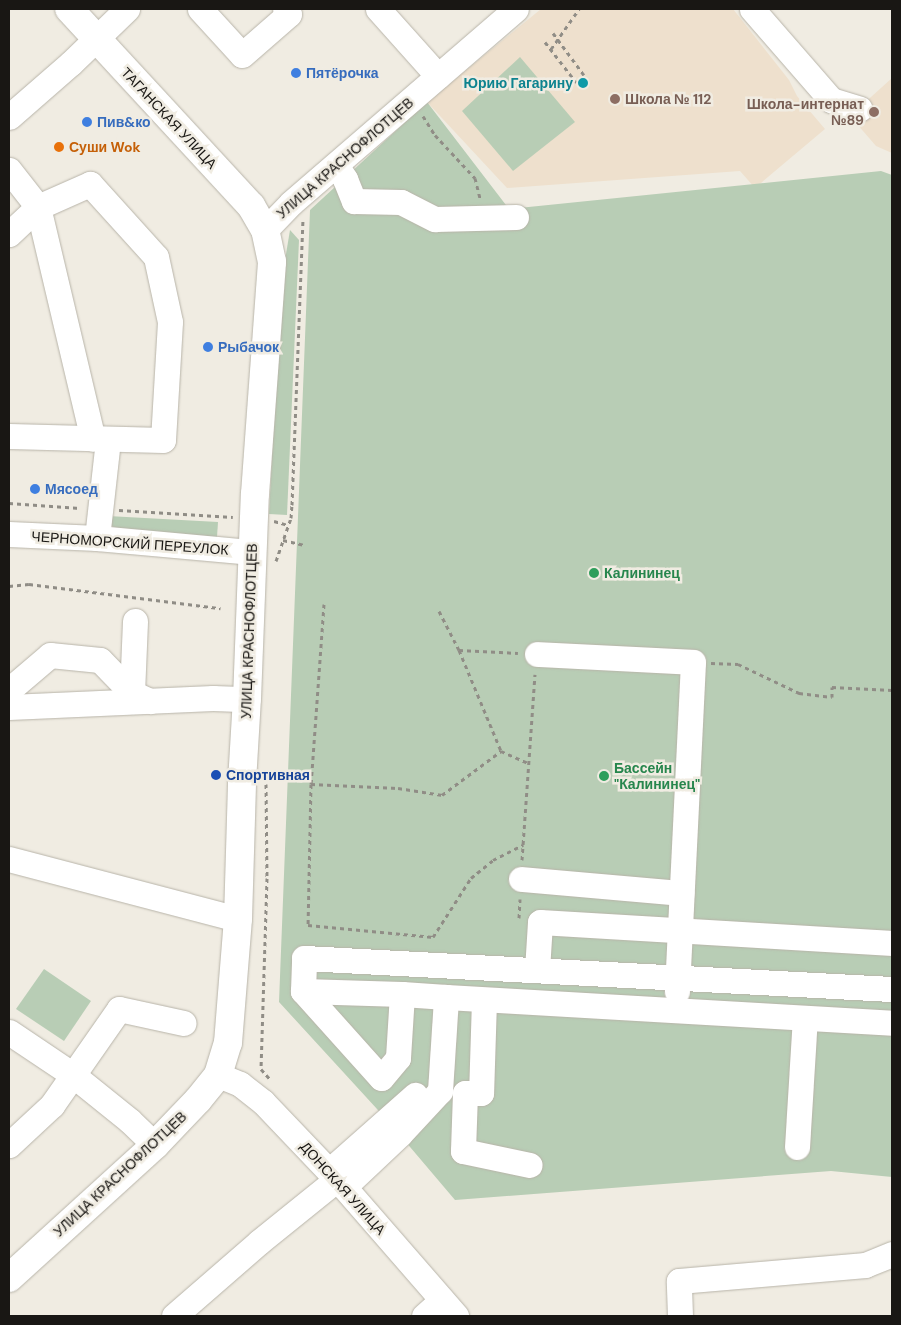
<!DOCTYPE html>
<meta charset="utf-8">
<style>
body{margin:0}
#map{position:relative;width:901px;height:1325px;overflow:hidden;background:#f0ece2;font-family:"DM Sans",sans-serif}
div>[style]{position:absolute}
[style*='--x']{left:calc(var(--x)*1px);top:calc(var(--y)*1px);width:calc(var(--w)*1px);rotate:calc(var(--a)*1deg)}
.education>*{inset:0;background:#eee0cd}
.green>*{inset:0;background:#b8cdb5}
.path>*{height:3px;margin-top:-1.5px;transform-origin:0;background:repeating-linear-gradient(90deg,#908d86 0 4px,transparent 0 8px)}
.roads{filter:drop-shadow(0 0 1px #b8b4a9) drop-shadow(0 0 1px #b8b4a9)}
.minor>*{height:25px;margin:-12.5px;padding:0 12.5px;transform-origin:12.5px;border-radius:12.5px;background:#fff}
.major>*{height:28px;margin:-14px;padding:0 14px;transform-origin:14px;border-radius:14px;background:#fff}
.dots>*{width:14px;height:14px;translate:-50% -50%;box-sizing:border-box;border:2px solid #f0ece2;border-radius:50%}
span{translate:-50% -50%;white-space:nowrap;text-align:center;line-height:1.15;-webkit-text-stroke:5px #f0ece2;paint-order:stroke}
.shop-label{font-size:14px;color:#366cbe;font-weight:700}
.left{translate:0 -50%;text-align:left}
.culture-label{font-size:14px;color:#0d838f;font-weight:700}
.right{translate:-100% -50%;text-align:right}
.education-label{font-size:14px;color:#785e54;font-weight:700}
.street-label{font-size:14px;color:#191714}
.food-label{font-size:14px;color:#c56008;font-weight:700}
.leisure-label{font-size:14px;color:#27864d;font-weight:700}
.transit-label{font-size:14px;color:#164399;font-weight:700}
.frame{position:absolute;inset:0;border:10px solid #191714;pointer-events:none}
</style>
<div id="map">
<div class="education">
<i style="clip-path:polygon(541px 9px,733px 9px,789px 80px,797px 96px,825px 129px,755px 188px,740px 171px,507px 188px,427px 102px)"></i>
<i style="clip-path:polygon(892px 78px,892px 153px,876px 146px,850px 116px)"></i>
</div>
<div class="green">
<i style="clip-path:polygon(520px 57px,575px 122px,513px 171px,462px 111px)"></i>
<i style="clip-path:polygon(427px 102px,509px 209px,881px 171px,892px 175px,892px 1177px,831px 1171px,455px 1200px,388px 1121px,279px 1002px,310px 210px)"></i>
<i style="clip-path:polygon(290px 230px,299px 240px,287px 515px,269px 514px,281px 284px)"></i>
<i style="clip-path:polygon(108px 516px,218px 522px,217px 537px,122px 532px,110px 525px)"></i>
<i style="clip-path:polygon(44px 969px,91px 1001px,64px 1041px,16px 1009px)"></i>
</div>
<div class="path">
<i style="--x:553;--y:33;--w:52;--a:53.6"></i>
<i style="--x:545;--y:42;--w:51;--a:52.2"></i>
<i style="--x:551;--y:49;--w:49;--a:-55"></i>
<i style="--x:423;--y:116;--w:22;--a:58"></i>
<i style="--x:435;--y:135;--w:59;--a:47.1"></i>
<i style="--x:475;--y:178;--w:21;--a:76"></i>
<i style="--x:9;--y:503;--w:71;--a:4"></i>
<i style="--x:119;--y:510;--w:114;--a:3.5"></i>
<i style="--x:274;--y:521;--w:15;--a:16"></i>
<i style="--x:283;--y:540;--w:22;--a:13"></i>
<i style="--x:276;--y:561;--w:46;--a:-70.8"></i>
<i style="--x:291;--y:518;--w:13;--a:-86"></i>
<i style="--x:292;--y:505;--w:285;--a:-87.8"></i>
<i style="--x:9;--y:586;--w:20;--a:-6"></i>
<i style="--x:29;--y:584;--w:193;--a:7.2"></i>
<i style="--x:324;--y:604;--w:180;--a:94.1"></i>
<i style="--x:311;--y:784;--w:141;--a:91.2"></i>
<i style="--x:308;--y:925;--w:126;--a:5.5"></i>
<i style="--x:433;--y:937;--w:70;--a:-57.2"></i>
<i style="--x:471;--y:878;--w:28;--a:-39"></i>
<i style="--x:493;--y:860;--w:34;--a:-27"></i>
<i style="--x:439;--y:611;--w:44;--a:62.9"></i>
<i style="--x:459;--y:650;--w:109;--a:67.4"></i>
<i style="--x:501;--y:751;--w:30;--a:24"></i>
<i style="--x:459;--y:650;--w:59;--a:2.9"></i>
<i style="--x:711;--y:663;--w:27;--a:2"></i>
<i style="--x:738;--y:664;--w:68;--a:25.4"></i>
<i style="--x:799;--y:693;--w:33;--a:7"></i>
<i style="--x:832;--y:697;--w:10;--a:-90"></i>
<i style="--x:832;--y:687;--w:60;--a:2.9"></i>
<i style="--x:266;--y:784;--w:94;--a:89.4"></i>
<i style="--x:267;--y:878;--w:191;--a:91.8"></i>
<i style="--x:261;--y:1069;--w:13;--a:48"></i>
<i style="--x:311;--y:784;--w:87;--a:2.6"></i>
<i style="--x:398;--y:788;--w:45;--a:9"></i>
<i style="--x:442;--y:795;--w:74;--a:-36.7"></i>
<i style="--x:522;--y:860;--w:186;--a:-86"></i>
<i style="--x:519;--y:918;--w:19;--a:-87"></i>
</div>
<div class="roads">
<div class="minor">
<i style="--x:200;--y:9;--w:62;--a:47.6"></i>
<i style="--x:242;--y:55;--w:62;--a:-41.1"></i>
<i style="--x:289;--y:14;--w:6;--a:-129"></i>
<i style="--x:378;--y:9;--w:90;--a:48.2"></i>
<i style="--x:752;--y:9;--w:121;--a:49"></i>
<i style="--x:831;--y:100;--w:30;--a:17"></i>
<i style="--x:9;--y:117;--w:82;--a:-41.1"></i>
<i style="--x:71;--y:63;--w:78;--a:-44"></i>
<i style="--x:336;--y:165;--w:17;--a:57"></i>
<i style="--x:345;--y:179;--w:24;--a:68"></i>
<i style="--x:354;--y:201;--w:47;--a:1.2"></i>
<i style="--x:401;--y:202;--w:38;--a:27"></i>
<i style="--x:435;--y:219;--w:81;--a:-1.4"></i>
<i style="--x:9;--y:170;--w:47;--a:51.9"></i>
<i style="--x:38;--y:207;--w:238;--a:76.7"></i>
<i style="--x:265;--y:230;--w:37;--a:-46"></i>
<i style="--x:291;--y:203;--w:297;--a:-40.8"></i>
<i style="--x:9;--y:234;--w:40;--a:-43"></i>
<i style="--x:38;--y:207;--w:57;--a:-23.9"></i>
<i style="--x:90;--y:184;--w:98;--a:47.9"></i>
<i style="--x:156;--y:257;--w:66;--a:77.8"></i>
<i style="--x:170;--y:322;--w:118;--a:93.4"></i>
<i style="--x:163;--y:440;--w:154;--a:-178.5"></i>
<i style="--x:9;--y:534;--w:88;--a:2.6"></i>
<i style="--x:97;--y:538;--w:156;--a:5.2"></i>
<i style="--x:97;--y:538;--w:99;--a:-83.6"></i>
<i style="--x:537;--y:654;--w:156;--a:2.9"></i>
<i style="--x:693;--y:662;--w:330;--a:92.8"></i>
<i style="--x:9;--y:690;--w:54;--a:-40.5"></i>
<i style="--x:50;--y:655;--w:50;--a:5.7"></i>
<i style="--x:100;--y:660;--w:46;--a:45.9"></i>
<i style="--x:132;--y:693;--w:20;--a:24"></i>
<i style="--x:132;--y:693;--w:72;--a:-87.6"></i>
<i style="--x:9;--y:707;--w:204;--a:-2.5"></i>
<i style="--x:213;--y:698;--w:34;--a:2"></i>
<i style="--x:9;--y:859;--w:237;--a:14.7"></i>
<i style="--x:521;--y:879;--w:161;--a:5"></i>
<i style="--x:537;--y:970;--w:48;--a:-86.4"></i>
<i style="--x:540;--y:922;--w:353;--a:3.4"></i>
<i style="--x:303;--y:991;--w:99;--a:1.7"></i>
<i style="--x:446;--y:997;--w:44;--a:-176.1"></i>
<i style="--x:402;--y:994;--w:64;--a:93.6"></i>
<i style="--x:398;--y:1058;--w:26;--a:130"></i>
<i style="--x:381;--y:1078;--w:117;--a:-131.9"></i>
<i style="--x:303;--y:991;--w:33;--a:-88"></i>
<i style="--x:304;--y:958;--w:589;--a:3.02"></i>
<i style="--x:484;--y:1000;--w:93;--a:91.8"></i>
<i style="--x:481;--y:1093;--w:16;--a:180"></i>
<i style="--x:465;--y:1093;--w:58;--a:92"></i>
<i style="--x:463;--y:1151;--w:68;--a:11.8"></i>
<i style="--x:9;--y:1032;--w:77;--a:33.9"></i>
<i style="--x:73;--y:1075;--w:73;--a:38.9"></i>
<i style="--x:130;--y:1121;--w:35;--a:44"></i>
<i style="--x:218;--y:1075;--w:24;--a:22"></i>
<i style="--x:240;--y:1084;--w:29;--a:38"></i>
<i style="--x:263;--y:1102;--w:117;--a:46.4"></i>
<i style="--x:344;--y:1187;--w:171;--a:49"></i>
<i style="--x:9;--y:1145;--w:59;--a:-42.9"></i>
<i style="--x:52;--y:1105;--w:117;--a:-55.1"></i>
<i style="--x:119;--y:1009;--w:66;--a:12.3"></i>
<i style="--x:797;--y:1147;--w:129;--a:-86.5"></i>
<i style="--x:329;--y:1171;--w:115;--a:-41.5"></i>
<i style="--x:344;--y:1187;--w:77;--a:-43.4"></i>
<i style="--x:400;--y:1134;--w:59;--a:-47.1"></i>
<i style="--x:440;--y:1091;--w:94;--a:-86.3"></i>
<i style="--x:446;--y:997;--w:447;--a:3.3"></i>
<i style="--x:174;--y:1316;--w:113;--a:-41"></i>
<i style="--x:259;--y:1242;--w:100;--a:-38.9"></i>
<i style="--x:424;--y:1316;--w:24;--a:-42"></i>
<i style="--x:680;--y:1316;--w:35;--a:-92"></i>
<i style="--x:679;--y:1281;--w:187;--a:-4.9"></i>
<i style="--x:865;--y:1265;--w:29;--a:-22"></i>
</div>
<div class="major">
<i style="--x:9;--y:1278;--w:197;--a:-42.3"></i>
<i style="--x:155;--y:1145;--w:62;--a:-46.3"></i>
<i style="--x:198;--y:1100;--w:32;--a:-51"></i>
<i style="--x:218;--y:1075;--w:34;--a:-73"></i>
<i style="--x:228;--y:1043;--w:124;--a:-85.4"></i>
<i style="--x:238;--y:919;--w:137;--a:-88.3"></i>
<i style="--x:242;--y:782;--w:83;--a:-86.6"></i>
<i style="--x:247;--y:699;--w:205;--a:-87.8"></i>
<i style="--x:255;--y:494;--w:233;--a:-85.8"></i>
<i style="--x:272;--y:262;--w:33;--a:-102"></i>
<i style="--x:265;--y:230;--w:28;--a:-120"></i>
<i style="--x:251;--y:206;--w:268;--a:-132.7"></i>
</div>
</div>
<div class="dots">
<i style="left:296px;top:73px;background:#3f7fe0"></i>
<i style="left:583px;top:83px;background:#0f9aa8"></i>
<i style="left:615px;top:99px;background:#8d6e63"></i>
<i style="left:874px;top:112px;background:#8d6e63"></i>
<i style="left:87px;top:122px;background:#3f7fe0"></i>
<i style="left:59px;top:147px;background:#e8710a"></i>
<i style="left:208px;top:347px;background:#3f7fe0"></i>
<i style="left:35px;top:489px;background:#3f7fe0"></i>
<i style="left:594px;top:573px;background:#2e9e5b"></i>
<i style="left:216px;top:775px;background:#1a4fb4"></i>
<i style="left:604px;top:776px;background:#2e9e5b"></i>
</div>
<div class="shop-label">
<span class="left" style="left:306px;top:73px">Пятёрочка</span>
<span class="left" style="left:97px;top:122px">Пив&amp;ко</span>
<span class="left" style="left:218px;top:347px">Рыбачок</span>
<span class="left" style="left:45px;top:489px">Мясоед</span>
</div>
<div class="culture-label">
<span class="right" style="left:573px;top:83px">Юрию Гагарину</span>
</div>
<div class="education-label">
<span class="left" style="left:625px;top:99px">Школа № 112</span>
<span class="right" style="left:864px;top:112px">Школа-интернат<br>№89</span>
</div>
<div class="street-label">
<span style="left:169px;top:118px;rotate:47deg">ТАГАНСКАЯ УЛИЦА</span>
<span style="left:345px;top:158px;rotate:-41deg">УЛИЦА КРАСНОФЛОТЦЕВ</span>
<span style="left:130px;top:543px;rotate:4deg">ЧЕРНОМОРСКИЙ ПЕРЕУЛОК</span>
<span style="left:249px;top:631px;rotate:-88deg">УЛИЦА КРАСНОФЛОТЦЕВ</span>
<span style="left:120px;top:1174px;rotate:-43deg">УЛИЦА КРАСНОФЛОТЦЕВ</span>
<span style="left:343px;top:1188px;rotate:48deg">ДОНСКАЯ УЛИЦА</span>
</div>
<div class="food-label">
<span class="left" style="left:69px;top:147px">Суши Wok</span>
</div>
<div class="leisure-label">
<span class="left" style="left:604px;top:573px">Калининец</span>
<span class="left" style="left:614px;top:776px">Бассейн<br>"Калининец"</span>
</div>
<div class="transit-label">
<span class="left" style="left:226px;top:775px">Спортивная</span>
</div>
<div class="frame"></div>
</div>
